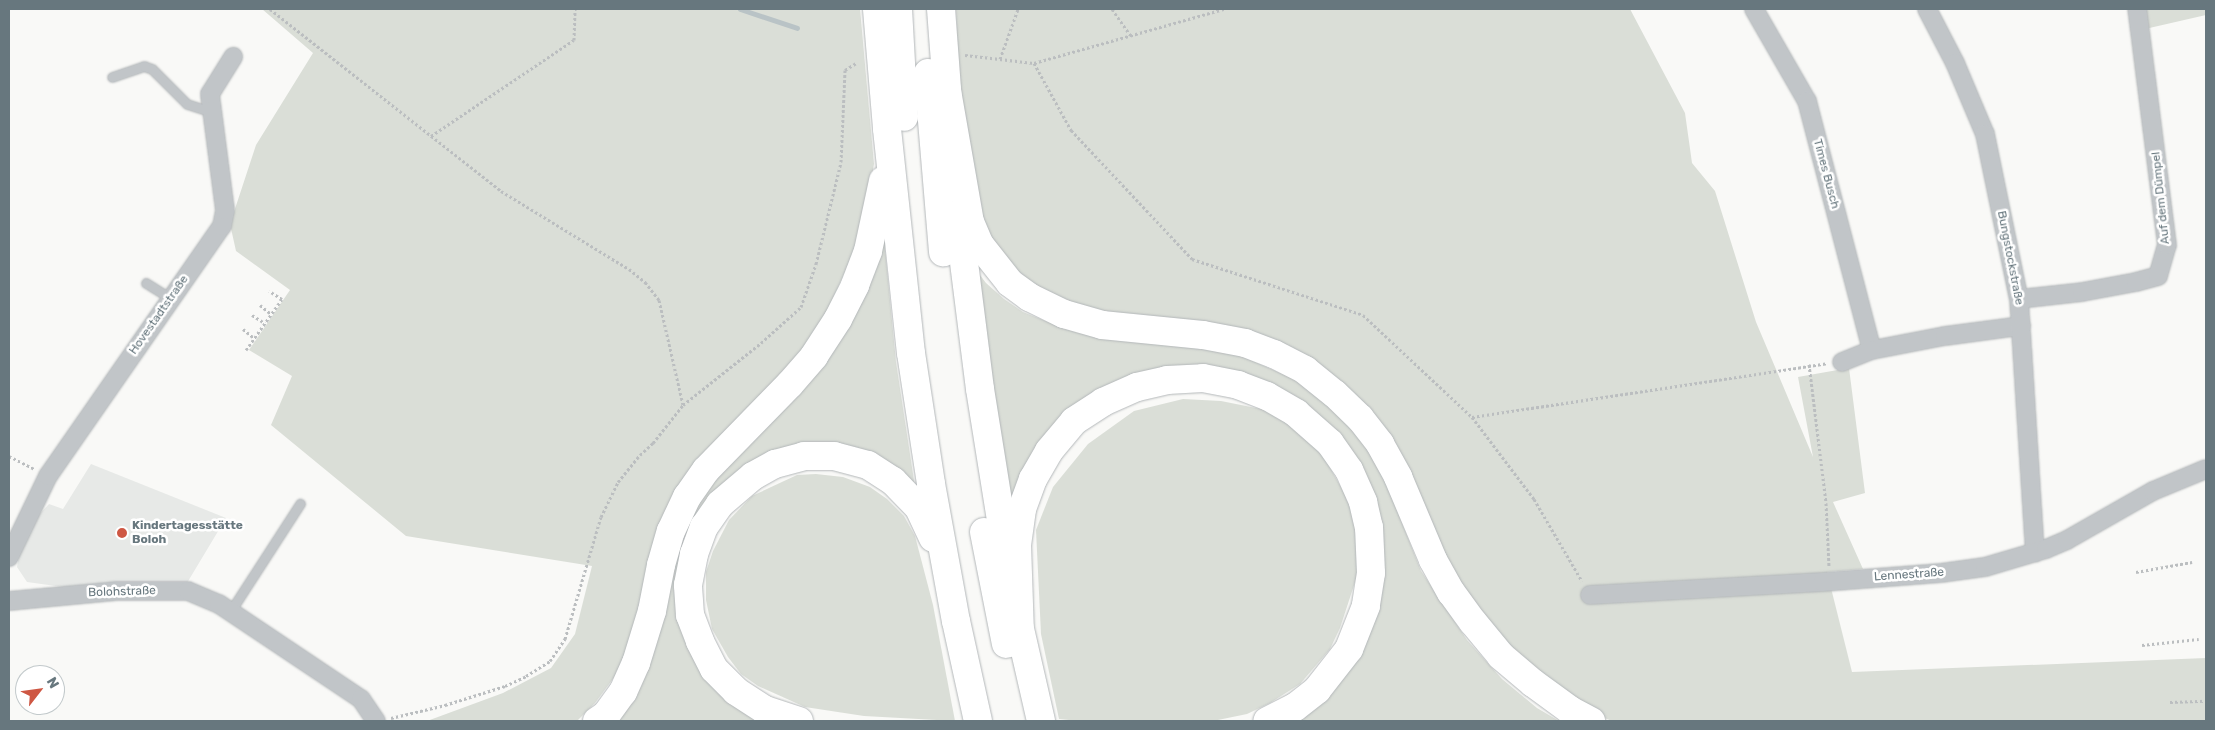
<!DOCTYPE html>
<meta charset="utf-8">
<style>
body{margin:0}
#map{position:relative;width:2215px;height:730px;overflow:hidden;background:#f9f9f7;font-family:Rubik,sans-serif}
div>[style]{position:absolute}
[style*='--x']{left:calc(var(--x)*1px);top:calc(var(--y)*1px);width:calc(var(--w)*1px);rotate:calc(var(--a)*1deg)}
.built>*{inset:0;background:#e7e9e7}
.green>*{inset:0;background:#daded7}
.stream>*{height:5px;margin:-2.5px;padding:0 2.5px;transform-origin:2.5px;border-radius:2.5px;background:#b9c3c6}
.path>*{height:3px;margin-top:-1.5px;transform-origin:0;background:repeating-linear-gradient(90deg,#bbbec0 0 2.5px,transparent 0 5px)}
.roads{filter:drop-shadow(0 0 1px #b3b7b9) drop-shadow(0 0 1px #b3b7b9)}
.service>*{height:9px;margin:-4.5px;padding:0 4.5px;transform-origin:4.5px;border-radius:4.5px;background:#c1c5c8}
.minor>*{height:18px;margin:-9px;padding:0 9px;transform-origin:9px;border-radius:9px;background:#c1c5c8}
.motorway>*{height:28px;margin:-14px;padding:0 14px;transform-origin:14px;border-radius:14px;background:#fff}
.dots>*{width:14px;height:14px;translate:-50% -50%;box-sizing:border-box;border:2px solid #fff;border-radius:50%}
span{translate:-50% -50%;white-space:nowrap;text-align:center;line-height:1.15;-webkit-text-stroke:5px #fff;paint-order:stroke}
.street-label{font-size:12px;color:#67777e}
.poi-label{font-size:12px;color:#67777e;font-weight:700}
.left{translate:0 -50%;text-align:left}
.frame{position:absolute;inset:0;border:10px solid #67777e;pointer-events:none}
.north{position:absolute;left:15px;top:665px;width:50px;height:50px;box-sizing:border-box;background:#fff;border:1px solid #c2c9cb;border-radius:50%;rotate:60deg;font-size:14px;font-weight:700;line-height:20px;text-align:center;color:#67777e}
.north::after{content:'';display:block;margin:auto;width:18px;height:22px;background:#ce5743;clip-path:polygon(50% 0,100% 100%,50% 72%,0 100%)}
</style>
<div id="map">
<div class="built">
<i style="clip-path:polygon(91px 464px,226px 518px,187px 583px,70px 588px,27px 582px,17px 567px,21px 545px,33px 521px,49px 504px,63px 509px)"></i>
</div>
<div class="green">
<i style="clip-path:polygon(262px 9px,860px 9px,874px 164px,863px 223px,852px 256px,826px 314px,806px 347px,736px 425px,636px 628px,618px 672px,595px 703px,577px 721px,427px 721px,503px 693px,551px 668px,575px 634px,592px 566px,406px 536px,271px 425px,292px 376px,249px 350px,290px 290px,236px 251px,230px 224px,256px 145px,313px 53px)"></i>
<i style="clip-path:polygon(956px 9px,1630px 9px,1685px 113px,1692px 163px,1715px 191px,1756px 322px,1813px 457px,1798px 377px,1849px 368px,1865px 493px,1833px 502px,1863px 569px,1827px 572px,1852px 672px,2206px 658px,2206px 721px,1612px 721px,1597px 715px,1523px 663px,1473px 606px,1336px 379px,1089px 312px,1040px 292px,1012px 268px,984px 226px,970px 178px,958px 71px)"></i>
<i style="clip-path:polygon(2141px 9px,2206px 9px,2206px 15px,2145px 29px)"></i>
<i style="clip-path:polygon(883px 228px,896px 362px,915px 487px,869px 458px,740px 474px,678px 602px,766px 721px,609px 721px,677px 544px,688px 522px,711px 482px,735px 456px)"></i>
<i style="clip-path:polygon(973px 266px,986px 283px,1004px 299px,1023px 312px,1048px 322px,1078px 333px,1119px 340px,1204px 349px,1239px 355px,1305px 384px,1341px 416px,1368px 451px,1387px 485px,1421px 571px,1467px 640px,1502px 679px,1537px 708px,1559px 721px,1292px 721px,1374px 611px,1338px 440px,1189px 368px,1039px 443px,1024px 467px,1006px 510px)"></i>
<i style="clip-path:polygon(1183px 399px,1221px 401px,1261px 409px,1288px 420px,1320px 450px,1346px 496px,1356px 525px,1357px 576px,1340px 628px,1330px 649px,1300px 684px,1270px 703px,1247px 714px,1213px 721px,1079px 721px,1059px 719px,1041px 634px,1036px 530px,1053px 487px,1088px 444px,1134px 411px)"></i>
<i style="clip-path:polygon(816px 474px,843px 477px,870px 487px,887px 499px,904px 516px,915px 536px,933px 605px,955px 721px,864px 716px,805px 707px,758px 686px,741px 674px,728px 657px,712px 629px,706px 600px,706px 572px,713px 551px,729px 520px,752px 496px,797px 475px)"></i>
</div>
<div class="stream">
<i style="--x:740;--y:9;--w:60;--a:18.4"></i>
</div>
<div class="path">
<i style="--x:270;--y:9;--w:294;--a:38.2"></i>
<i style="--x:501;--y:191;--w:150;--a:31.4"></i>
<i style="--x:629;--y:269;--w:21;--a:39"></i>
<i style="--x:645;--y:282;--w:23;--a:52"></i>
<i style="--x:659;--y:300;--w:108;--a:77.1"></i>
<i style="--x:1112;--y:9;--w:32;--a:55"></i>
<i style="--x:965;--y:55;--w:69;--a:6.6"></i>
<i style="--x:1034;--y:63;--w:198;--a:-15.9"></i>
<i style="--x:1000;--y:59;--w:53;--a:-70.2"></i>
<i style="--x:1034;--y:63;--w:77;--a:61.1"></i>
<i style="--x:1071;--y:130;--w:177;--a:46.8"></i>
<i style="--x:1192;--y:259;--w:180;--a:18.1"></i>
<i style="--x:1363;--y:315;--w:149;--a:43.1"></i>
<i style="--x:1472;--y:417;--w:103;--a:52.9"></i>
<i style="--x:1534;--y:499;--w:95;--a:59.7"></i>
<i style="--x:431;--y:136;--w:172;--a:-33.9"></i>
<i style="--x:574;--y:40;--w:31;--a:-88"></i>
<i style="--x:260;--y:305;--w:14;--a:39"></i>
<i style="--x:252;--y:315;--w:15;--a:32"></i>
<i style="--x:243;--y:329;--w:14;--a:39"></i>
<i style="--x:246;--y:350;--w:62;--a:-54.8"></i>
<i style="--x:282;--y:299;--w:15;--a:-148"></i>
<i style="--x:1809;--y:364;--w:140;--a:83"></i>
<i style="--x:1826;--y:503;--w:63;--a:87.3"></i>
<i style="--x:1472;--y:417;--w:359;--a:-8.6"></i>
<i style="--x:9;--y:456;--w:28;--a:27"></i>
<i style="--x:2136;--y:572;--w:57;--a:-10.1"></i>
<i style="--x:2142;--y:645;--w:57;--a:-6"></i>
<i style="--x:2170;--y:702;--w:36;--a:-2"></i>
<i style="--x:391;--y:718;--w:56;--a:-13.5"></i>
<i style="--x:445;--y:705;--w:63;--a:-17.6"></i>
<i style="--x:505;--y:686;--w:23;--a:-25"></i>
<i style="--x:526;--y:676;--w:28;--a:-32"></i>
<i style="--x:550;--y:661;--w:27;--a:-56"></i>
<i style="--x:565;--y:639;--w:127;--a:-73.6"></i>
<i style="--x:601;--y:517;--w:39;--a:-64"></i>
<i style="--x:618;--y:482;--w:35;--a:-51"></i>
<i style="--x:640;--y:455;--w:18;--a:-43"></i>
<i style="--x:653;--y:443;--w:48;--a:-51.7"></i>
<i style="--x:683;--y:405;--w:100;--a:-38.5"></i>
<i style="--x:761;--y:343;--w:54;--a:-42"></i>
<i style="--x:801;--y:307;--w:46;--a:-70.8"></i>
<i style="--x:816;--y:264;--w:105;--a:-76.2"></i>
<i style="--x:841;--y:162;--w:92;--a:-87.5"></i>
<i style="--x:845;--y:70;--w:13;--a:-32"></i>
</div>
<div class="roads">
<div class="service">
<i style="--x:112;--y:77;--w:34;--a:-19"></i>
<i style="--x:144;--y:66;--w:9;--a:21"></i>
<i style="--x:152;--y:69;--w:49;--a:45"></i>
<i style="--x:187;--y:104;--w:26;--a:18"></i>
<i style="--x:146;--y:283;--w:28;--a:32"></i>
<i style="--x:230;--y:612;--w:129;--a:-57.1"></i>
</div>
<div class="minor">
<i style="--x:1754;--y:9;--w:106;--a:60.1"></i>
<i style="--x:1807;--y:101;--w:257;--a:75.4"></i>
<i style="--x:1872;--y:350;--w:74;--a:-10.9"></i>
<i style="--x:1945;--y:336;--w:77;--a:-7.5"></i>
<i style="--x:1927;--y:9;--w:61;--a:62.6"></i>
<i style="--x:1955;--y:63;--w:77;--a:67.1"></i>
<i style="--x:1985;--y:134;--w:168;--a:78.4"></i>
<i style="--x:2019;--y:299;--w:254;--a:86.4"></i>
<i style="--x:2019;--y:299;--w:63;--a:-6.3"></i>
<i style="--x:2082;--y:292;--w:55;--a:-10.5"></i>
<i style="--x:2136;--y:282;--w:23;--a:-15"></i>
<i style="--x:2158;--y:276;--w:32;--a:-74"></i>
<i style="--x:2167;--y:245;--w:238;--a:-97.2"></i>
<i style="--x:1842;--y:362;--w:32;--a:-22"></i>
<i style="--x:9;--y:557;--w:90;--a:-64.3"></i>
<i style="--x:48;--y:476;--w:305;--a:-55.2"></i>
<i style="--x:222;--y:226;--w:16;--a:-79"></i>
<i style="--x:225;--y:210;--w:117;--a:-97.4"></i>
<i style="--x:210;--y:94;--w:44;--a:-58.1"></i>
<i style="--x:1590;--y:595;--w:233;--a:-3.2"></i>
<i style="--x:1823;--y:582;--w:118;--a:-4.4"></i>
<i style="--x:1941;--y:573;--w:44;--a:-7.8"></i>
<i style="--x:1985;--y:567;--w:64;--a:-16.4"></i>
<i style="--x:2046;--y:549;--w:23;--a:-23"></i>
<i style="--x:2067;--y:540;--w:99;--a:-29.7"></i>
<i style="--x:2153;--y:491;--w:57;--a:-22.5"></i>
<i style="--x:9;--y:601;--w:107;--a:-5.3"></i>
<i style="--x:116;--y:591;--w:72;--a:0"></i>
<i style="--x:188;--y:591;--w:34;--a:23"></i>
<i style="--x:219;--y:604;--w:171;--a:33.8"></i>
<i style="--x:361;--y:699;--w:27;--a:56"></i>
</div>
<div class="motorway">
<i style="--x:877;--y:9;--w:120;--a:85.2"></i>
<i style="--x:887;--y:129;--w:225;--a:83.9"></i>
<i style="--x:911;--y:353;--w:133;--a:81.3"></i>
<i style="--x:931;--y:484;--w:139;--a:79.7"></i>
<i style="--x:956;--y:621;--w:102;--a:77.6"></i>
<i style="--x:898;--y:9;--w:108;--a:86.8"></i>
<i style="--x:941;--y:9;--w:93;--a:85.7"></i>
<i style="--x:928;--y:73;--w:180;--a:85.2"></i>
<i style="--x:946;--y:85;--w:139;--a:80.1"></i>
<i style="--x:970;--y:222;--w:25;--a:67"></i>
<i style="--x:980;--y:245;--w:48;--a:51.7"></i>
<i style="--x:1010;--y:283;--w:24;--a:36"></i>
<i style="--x:1029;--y:297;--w:39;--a:26"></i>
<i style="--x:1064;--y:314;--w:40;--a:16"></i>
<i style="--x:1102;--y:325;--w:101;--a:5.7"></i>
<i style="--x:1203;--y:335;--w:43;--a:10.8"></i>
<i style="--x:1245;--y:343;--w:31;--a:21"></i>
<i style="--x:1274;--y:354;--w:35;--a:27"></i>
<i style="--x:1305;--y:370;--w:38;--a:39"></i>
<i style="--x:1335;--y:394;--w:35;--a:44"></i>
<i style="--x:1360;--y:418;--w:33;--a:52"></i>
<i style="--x:1380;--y:444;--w:38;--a:61"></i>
<i style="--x:1398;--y:477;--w:90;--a:67.1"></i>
<i style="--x:1433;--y:560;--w:37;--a:61"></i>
<i style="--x:1451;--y:592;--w:37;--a:54"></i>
<i style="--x:1473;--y:622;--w:44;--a:50.5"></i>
<i style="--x:1501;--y:656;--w:42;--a:40.2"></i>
<i style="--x:1533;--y:683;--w:46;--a:36.1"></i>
<i style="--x:1570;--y:710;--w:24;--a:28"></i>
<i style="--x:958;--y:215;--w:175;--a:82.8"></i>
<i style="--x:980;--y:389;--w:171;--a:80.9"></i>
<i style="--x:984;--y:532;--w:114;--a:78.9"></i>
<i style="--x:1017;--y:616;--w:108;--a:77.1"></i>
<i style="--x:1020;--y:635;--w:90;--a:-91.9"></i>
<i style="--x:1017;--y:545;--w:36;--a:-82"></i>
<i style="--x:1022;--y:509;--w:32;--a:-70"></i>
<i style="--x:1033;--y:479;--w:32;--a:-60"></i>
<i style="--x:1049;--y:451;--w:39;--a:-50"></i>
<i style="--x:1074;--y:421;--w:35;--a:-33"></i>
<i style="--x:1103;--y:402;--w:37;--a:-24"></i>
<i style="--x:1137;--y:387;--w:31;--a:-13"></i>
<i style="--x:1167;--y:380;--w:36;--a:-3"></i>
<i style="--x:1203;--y:378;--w:36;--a:11"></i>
<i style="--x:1238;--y:385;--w:31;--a:21"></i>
<i style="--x:1267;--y:396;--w:34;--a:30"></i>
<i style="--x:1296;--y:413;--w:45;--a:41.4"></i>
<i style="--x:1330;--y:443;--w:33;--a:55"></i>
<i style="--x:1349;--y:470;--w:35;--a:66"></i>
<i style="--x:1363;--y:502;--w:26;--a:77"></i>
<i style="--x:1369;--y:527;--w:46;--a:87.5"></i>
<i style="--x:1371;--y:573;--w:33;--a:99"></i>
<i style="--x:1366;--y:606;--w:46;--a:111.6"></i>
<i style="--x:1349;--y:649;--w:52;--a:128"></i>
<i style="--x:1317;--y:690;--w:28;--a:142"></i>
<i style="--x:1295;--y:707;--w:31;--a:153"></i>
<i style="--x:597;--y:721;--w:11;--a:-34"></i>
<i style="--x:606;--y:715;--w:29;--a:-54"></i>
<i style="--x:623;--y:692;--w:32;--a:-66"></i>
<i style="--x:636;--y:663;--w:54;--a:-72.9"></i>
<i style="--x:652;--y:611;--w:47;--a:-78.9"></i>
<i style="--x:661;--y:565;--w:35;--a:-74"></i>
<i style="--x:671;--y:531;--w:38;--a:-65"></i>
<i style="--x:687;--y:497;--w:33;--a:-55"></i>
<i style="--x:706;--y:470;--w:120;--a:-45.7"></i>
<i style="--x:790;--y:384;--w:37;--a:-49"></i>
<i style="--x:814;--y:356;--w:44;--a:-57"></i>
<i style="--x:838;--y:319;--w:38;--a:-63"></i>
<i style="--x:855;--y:285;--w:36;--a:-69"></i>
<i style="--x:868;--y:251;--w:72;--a:-77.9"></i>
<i style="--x:799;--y:721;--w:36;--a:-162"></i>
<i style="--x:765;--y:710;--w:35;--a:-147"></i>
<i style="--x:736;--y:691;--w:31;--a:-135"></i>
<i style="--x:714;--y:669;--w:31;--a:-117"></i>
<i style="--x:700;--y:641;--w:28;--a:-111"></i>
<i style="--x:690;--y:615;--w:30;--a:-94"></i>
<i style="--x:688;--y:585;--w:32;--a:-79"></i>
<i style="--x:694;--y:554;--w:29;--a:-70"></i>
<i style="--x:704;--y:527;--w:28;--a:-55"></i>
<i style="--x:720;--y:504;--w:43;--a:-40.3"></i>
<i style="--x:753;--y:476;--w:25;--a:-29"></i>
<i style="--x:775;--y:464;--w:30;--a:-15"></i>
<i style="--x:804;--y:456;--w:30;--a:0"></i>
<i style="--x:834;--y:456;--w:35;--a:15"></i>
<i style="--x:868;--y:465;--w:30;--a:33"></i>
<i style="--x:893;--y:481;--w:37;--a:46"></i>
<i style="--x:919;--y:508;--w:33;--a:65"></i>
</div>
</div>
<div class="dots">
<i style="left:122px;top:533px;background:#ce5743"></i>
</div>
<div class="street-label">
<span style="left:1826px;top:174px;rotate:75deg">Times Busch</span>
<span style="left:2161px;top:198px;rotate:-96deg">Auf dem Dümpel</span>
<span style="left:2010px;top:258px;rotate:79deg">Bungstockstraße</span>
<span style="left:159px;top:315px;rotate:-55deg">Hovestadtstraße</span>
<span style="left:1909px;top:575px;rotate:-4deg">Lennestraße</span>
<span style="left:122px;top:592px;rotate:-2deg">Bolohstraße</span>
</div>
<div class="poi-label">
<span class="left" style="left:132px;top:533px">Kindertagesstätte<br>Boloh</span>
</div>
<div class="frame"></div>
<div class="north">N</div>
</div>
